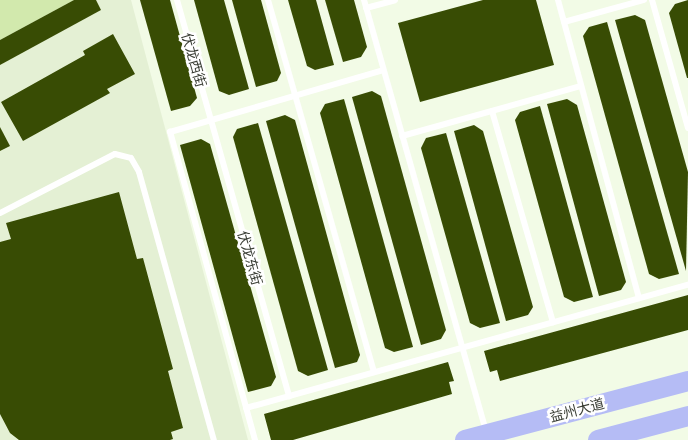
<!DOCTYPE html>
<meta charset="utf-8">
<style>
body{margin:0}
#map{position:relative;width:688px;height:440px;overflow:hidden;background:#f2fbe6;font-family:"DM Sans","Noto Sans SC",sans-serif}
div>[style]{position:absolute}
[style*='--x']{left:calc(var(--x)*1px);top:calc(var(--y)*1px);width:calc(var(--w)*1px);rotate:calc(var(--a)*1deg)}
.built>*{inset:0;background:#e4f0d4}
.green>*{inset:0;background:#d2e9ad}
.building>*{inset:0;background:#384c04}
.lane>*{height:6px;margin:-3px;padding:0 3px;transform-origin:3px;border-radius:3px;background:#fff}
.primary>*{height:20px;margin:-10px;padding:0 10px;transform-origin:10px;border-radius:10px;background:#b5bcf5}
span{translate:-50% -50%;white-space:nowrap;text-align:center;line-height:1.15;-webkit-text-stroke:5px #fff;paint-order:stroke}
.street-label{font-size:14px;color:#3b3f36}
</style>
<div id="map">
<div class="built">
<i style="clip-path:polygon(0 0,131px 0,248px 440px,0 440px)"></i>
</div>
<div class="green">
<i style="clip-path:polygon(0 0,74px 0,0 40px)"></i>
</div>
<div class="building">
<i style="clip-path:polygon(74px 0,96px 0,101px 10px,0 65px,0 40px)"></i>
<i style="clip-path:polygon(140px 0,170px 0,197px 98px,190px 106px,171px 111px)"></i>
<i style="clip-path:polygon(194px 0,224px 0,249px 89px,229px 95px,219px 91px)"></i>
<i style="clip-path:polygon(232px 0,261px 0,281px 73px,277px 81px,256px 87px)"></i>
<i style="clip-path:polygon(288px 0,316px 0,334px 65px,315px 70px,307px 66px)"></i>
<i style="clip-path:polygon(325px 0,354px 0,367px 47px,361px 57px,343px 62px)"></i>
<i style="clip-path:polygon(483px 0,536px 0,554px 65px,420px 102px,398px 23px)"></i>
<i style="clip-path:polygon(688px 0,688px 78px,687px 78px,669px 13px,675px 4px)"></i>
<i style="clip-path:polygon(635px 15px,645px 20px,688px 172px,686px 271px,615px 20px)"></i>
<i style="clip-path:polygon(607px 22px,679px 274px,659px 279px,649px 274px,583px 36px,589px 27px)"></i>
<i style="clip-path:polygon(113px 34px,135px 74px,107px 89px,110px 93px,23px 141px,1px 102px,85px 55px,83px 51px)"></i>
<i style="clip-path:polygon(372px 91px,381px 96px,446px 330px,441px 339px,421px 345px,352px 97px)"></i>
<i style="clip-path:polygon(344px 99px,413px 347px,394px 352px,385px 348px,320px 113px,325px 104px)"></i>
<i style="clip-path:polygon(567px 99px,577px 105px,626px 282px,621px 290px,599px 296px,547px 104px)"></i>
<i style="clip-path:polygon(540px 106px,593px 297px,574px 302px,564px 297px,515px 120px,520px 112px)"></i>
<i style="clip-path:polygon(285px 115px,295px 120px,360px 355px,357px 362px,335px 368px,266px 121px)"></i>
<i style="clip-path:polygon(258px 123px,328px 370px,308px 376px,298px 371px,233px 137px,237px 129px)"></i>
<i style="clip-path:polygon(474px 125px,483px 131px,533px 307px,528px 315px,506px 321px,454px 131px)"></i>
<i style="clip-path:polygon(0 127px,10px 146px,0 151px)"></i>
<i style="clip-path:polygon(446px 133px,500px 323px,480px 328px,470px 323px,421px 148px,426px 138px)"></i>
<i style="clip-path:polygon(201px 139px,210px 144px,276px 377px,271px 386px,248px 392px,180px 145px)"></i>
<i style="clip-path:polygon(119px 192px,137px 259px,143px 258px,173px 369px,168px 371px,183px 428px,171px 432px,173px 439px,170px 440px,19px 440px,10px 433px,0 414px,0 242px,11px 239px,6px 223px)"></i>
<i style="clip-path:polygon(688px 295px,688px 330px,500px 381px,497px 370px,490px 372px,484px 351px)"></i>
<i style="clip-path:polygon(448px 362px,454px 381px,449px 382px,452px 394px,293px 440px,271px 440px,264px 414px)"></i>
</div>
<div class="lane">
<i style="--x:177;--y:0;--w:412;--a:74.2"></i>
<i style="--x:268;--y:0;--w:387;--a:74.1"></i>
<i style="--x:364;--y:0;--w:449;--a:74.2"></i>
<i style="--x:558;--y:0;--w:309;--a:74.8"></i>
<i style="--x:652;--y:0;--w:133;--a:74.3"></i>
<i style="--x:366;--y:8;--w:30;--a:-15"></i>
<i style="--x:564;--y:22;--w:83;--a:-15.4"></i>
<i style="--x:492;--y:111;--w:220;--a:73.9"></i>
<i style="--x:402;--y:136;--w:186;--a:-15.6"></i>
<i style="--x:0;--y:213;--w:129;--a:-27.2"></i>
<i style="--x:115;--y:154;--w:16;--a:14"></i>
<i style="--x:131;--y:158;--w:16;--a:60"></i>
<i style="--x:139;--y:172;--w:278;--a:74.4"></i>
<i style="--x:246;--y:408;--w:459;--a:-15.6"></i>
<i style="--x:255;--y:440;--w:320;--a:-105.4"></i>
<i style="--x:170;--y:132;--w:222;--a:-16.2"></i>
</div>
<div class="primary">
<i style="--x:465;--y:440;--w:231;--a:-14.8"></i>
<i style="--x:598;--y:440;--w:93;--a:-14.9"></i>
</div>
<div class="street-label">
<span style="left:194px;top:60px;rotate:74deg">伏龙西街</span>
<span style="left:250px;top:258px;rotate:74deg">伏龙东街</span>
<span style="left:577px;top:410px;rotate:-15deg">益州大道</span>
</div>
</div>
